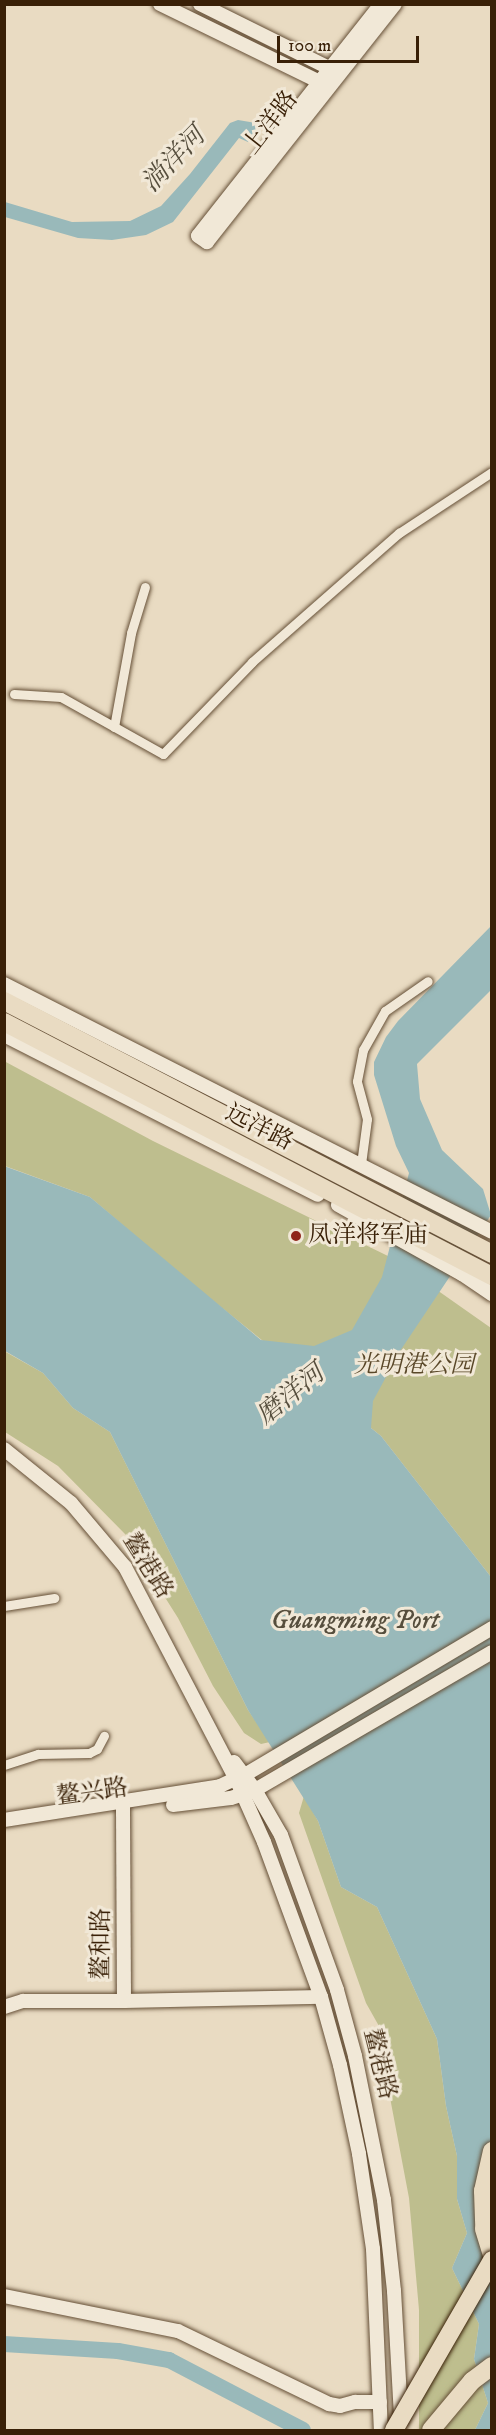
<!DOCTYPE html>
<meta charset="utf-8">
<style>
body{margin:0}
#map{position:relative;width:496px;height:2435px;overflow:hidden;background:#e9dbc2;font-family:"IM FELL DW Pica","Noto Serif SC",serif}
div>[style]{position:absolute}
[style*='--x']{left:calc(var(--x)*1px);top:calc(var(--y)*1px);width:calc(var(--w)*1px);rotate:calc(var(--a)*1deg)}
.green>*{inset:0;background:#bebe8e}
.water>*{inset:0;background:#99b9ba}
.river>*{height:16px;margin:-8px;padding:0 8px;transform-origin:8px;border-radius:8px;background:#99b9ba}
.roads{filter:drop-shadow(0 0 2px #654f36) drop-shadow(0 0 2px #654f36)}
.street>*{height:9px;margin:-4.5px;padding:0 4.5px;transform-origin:4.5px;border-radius:4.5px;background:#f1e8d7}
.secondary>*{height:14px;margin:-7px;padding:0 7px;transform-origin:7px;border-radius:7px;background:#f1e8d7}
.highway>*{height:18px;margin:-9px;padding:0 9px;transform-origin:9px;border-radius:9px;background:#e9dbc2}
.bridges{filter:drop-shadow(0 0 2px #392007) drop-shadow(0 0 2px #392007)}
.highway-bridge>*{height:18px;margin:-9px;padding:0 9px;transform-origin:9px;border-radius:9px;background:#e9dbc2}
.dots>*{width:16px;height:16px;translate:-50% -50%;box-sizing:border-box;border:3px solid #f1e8d7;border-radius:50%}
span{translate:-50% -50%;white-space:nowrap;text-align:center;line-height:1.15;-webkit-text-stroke:6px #f1e8d7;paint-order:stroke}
.street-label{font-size:24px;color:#392007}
.poi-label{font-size:24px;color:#392007}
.left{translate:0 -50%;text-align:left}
.park-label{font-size:24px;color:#5a4829;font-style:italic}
.water-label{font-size:26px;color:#564e3d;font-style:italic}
.frame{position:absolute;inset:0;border:6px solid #392007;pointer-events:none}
.scale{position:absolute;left:277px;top:36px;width:142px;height:27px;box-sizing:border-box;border:3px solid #392007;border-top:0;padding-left:8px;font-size:18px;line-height:21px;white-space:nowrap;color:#392007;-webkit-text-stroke:4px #f1e8d7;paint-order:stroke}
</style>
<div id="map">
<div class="green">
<i style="clip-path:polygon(4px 1061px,153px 1141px,390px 1257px,491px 1328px,491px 1577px,381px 1436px,180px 1274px,90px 1197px,5px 1166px)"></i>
<i style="clip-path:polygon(4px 1351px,43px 1373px,73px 1408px,110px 1432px,248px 1710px,270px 1742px,261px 1744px,244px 1733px,213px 1686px,178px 1618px,125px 1534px,58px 1466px,5px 1432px)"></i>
<i style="clip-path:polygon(304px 1796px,318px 1821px,341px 1887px,377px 1907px,437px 2039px,446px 2106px,457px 2156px,457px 2199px,467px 2233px,452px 2268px,479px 2324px,474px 2359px,488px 2403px,475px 2430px,419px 2430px,419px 2310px,409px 2198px,388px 2087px,384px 2035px,366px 2003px,299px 1813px)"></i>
</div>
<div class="water">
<i style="clip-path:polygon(238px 120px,262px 124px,248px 142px,239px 138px,173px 222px,146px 235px,112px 240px,78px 238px,5px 217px,5px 202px,72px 222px,130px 221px,161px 206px,190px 174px,230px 123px)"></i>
<i style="clip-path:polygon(491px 926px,491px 990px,417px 1064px,420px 1099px,442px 1150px,483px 1189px,491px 1215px,400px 1351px,373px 1401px,371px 1428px,381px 1436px,491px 1577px,491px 2430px,475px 2430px,488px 2403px,474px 2359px,479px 2324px,452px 2268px,467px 2233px,457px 2199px,457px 2156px,446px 2106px,437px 2039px,377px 1907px,341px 1887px,318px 1821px,248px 1710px,110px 1432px,73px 1408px,43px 1373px,5px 1351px,4px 1166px,90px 1197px,261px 1340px,314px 1346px,352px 1330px,382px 1277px,409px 1173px,396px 1146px,374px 1075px,374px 1062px,386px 1037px,398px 1021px)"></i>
</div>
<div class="river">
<i style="--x:4;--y:2344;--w:114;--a:3.5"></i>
<i style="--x:118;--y:2351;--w:52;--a:10"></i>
<i style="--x:169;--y:2360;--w:151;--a:27.6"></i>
</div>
<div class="roads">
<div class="street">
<i style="--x:14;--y:694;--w:47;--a:3.7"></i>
<i style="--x:61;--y:697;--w:117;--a:29.2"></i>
<i style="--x:163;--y:754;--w:128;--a:-45.9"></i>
<i style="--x:252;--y:662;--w:196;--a:-41.3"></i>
<i style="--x:399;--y:533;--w:111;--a:-33.3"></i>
<i style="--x:114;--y:727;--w:96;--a:-79.7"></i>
<i style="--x:131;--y:633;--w:48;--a:-73.1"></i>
<i style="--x:361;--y:1164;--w:45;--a:-82.4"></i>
<i style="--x:367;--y:1119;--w:39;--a:-105"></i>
<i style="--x:357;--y:1081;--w:32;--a:-79"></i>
<i style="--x:363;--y:1050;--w:45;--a:-60.6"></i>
<i style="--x:385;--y:1011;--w:52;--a:-34.9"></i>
<i style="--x:4;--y:1606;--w:51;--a:-9.1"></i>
<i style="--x:4;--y:1765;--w:36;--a:-18"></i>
<i style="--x:38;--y:1754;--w:51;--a:-1.1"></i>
<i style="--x:89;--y:1753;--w:9;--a:-27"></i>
<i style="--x:97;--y:1749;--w:15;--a:-62"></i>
</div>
<div class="secondary">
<i style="--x:160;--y:4;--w:187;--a:26"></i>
<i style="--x:200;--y:4;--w:153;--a:26.4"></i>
<i style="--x:381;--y:4;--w:295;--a:128.3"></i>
<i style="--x:198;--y:236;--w:11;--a:34"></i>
<i style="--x:207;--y:242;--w:303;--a:-51.7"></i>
<i style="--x:4;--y:984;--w:547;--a:26.94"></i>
<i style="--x:4;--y:1035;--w:352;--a:27"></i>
<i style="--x:338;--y:1205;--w:142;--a:29.1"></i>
<i style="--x:462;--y:1274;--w:36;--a:34"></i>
<i style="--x:4;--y:1449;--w:86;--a:38.9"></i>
<i style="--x:71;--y:1503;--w:84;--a:49.8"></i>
<i style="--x:125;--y:1567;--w:239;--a:62.4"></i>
<i style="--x:236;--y:1779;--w:69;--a:66"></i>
<i style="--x:264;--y:1842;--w:165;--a:69.8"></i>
<i style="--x:321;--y:1997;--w:71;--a:74.4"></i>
<i style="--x:340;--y:2065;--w:91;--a:77.9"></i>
<i style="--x:359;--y:2154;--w:96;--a:81.6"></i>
<i style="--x:373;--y:2249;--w:181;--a:87.5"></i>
<i style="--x:234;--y:1762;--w:35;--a:53"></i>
<i style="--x:255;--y:1790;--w:52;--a:60"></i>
<i style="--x:281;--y:1835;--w:165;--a:70.1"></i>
<i style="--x:337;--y:1990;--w:68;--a:74.7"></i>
<i style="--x:355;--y:2056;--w:147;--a:78.6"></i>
<i style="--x:384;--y:2200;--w:92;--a:83.7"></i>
<i style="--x:394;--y:2291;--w:127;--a:86.8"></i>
<i style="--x:173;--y:1805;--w:58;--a:-6.9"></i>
<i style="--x:231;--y:1798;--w:25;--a:-18"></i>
<i style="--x:255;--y:1790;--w:274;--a:-30.2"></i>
<i style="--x:4;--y:1820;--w:219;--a:-8.9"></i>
<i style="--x:220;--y:1786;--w:31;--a:-25"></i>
<i style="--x:248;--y:1773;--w:284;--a:-30.7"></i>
<i style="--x:124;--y:2001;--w:197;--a:-1.2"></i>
<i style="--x:4;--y:2007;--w:20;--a:-18"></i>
<i style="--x:23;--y:2001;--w:101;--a:0"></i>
<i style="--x:124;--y:2001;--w:198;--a:-90.3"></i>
<i style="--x:4;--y:2296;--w:177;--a:11.4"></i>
<i style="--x:178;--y:2331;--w:168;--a:25.8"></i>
<i style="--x:329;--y:2404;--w:11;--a:10"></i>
<i style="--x:340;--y:2406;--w:16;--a:-15"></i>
<i style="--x:355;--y:2402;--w:25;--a:0"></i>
</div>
<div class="highway">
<i style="--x:4;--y:1001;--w:550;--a:27.4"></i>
<i style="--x:4;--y:1022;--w:550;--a:27.5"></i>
<i style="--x:492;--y:2151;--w:41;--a:102.7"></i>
<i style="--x:483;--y:2191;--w:38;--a:88"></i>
<i style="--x:484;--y:2229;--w:27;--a:73"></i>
<i style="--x:431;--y:2430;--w:64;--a:-50.1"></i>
<i style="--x:472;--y:2381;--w:25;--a:-37"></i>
</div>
</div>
<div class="bridges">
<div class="highway-bridge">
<i style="--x:394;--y:2430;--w:196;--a:-60"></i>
</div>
</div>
<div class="dots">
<i style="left:296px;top:1236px;background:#8f2418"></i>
</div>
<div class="street-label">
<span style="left:271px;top:123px;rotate:-52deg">上洋路</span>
<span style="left:259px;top:1128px;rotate:27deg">远洋路</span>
<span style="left:147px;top:1566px;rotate:58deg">鳌港路</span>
<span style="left:92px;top:1793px;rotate:-8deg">鳌兴路</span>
<span style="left:102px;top:1944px;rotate:-90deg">鳌和路</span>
<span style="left:379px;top:2064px;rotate:76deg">鳌港路</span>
</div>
<div class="poi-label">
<span class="left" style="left:308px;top:1236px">凤洋将军庙</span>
</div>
<div class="park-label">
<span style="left:414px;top:1366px">光明港公园</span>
</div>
<div class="water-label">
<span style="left:174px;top:160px;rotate:-46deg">淌洋河</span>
<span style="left:291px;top:1395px;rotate:-39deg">磨洋河</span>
<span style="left:355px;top:1621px">Guangming Port</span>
</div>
<div class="frame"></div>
<div class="scale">100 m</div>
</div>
